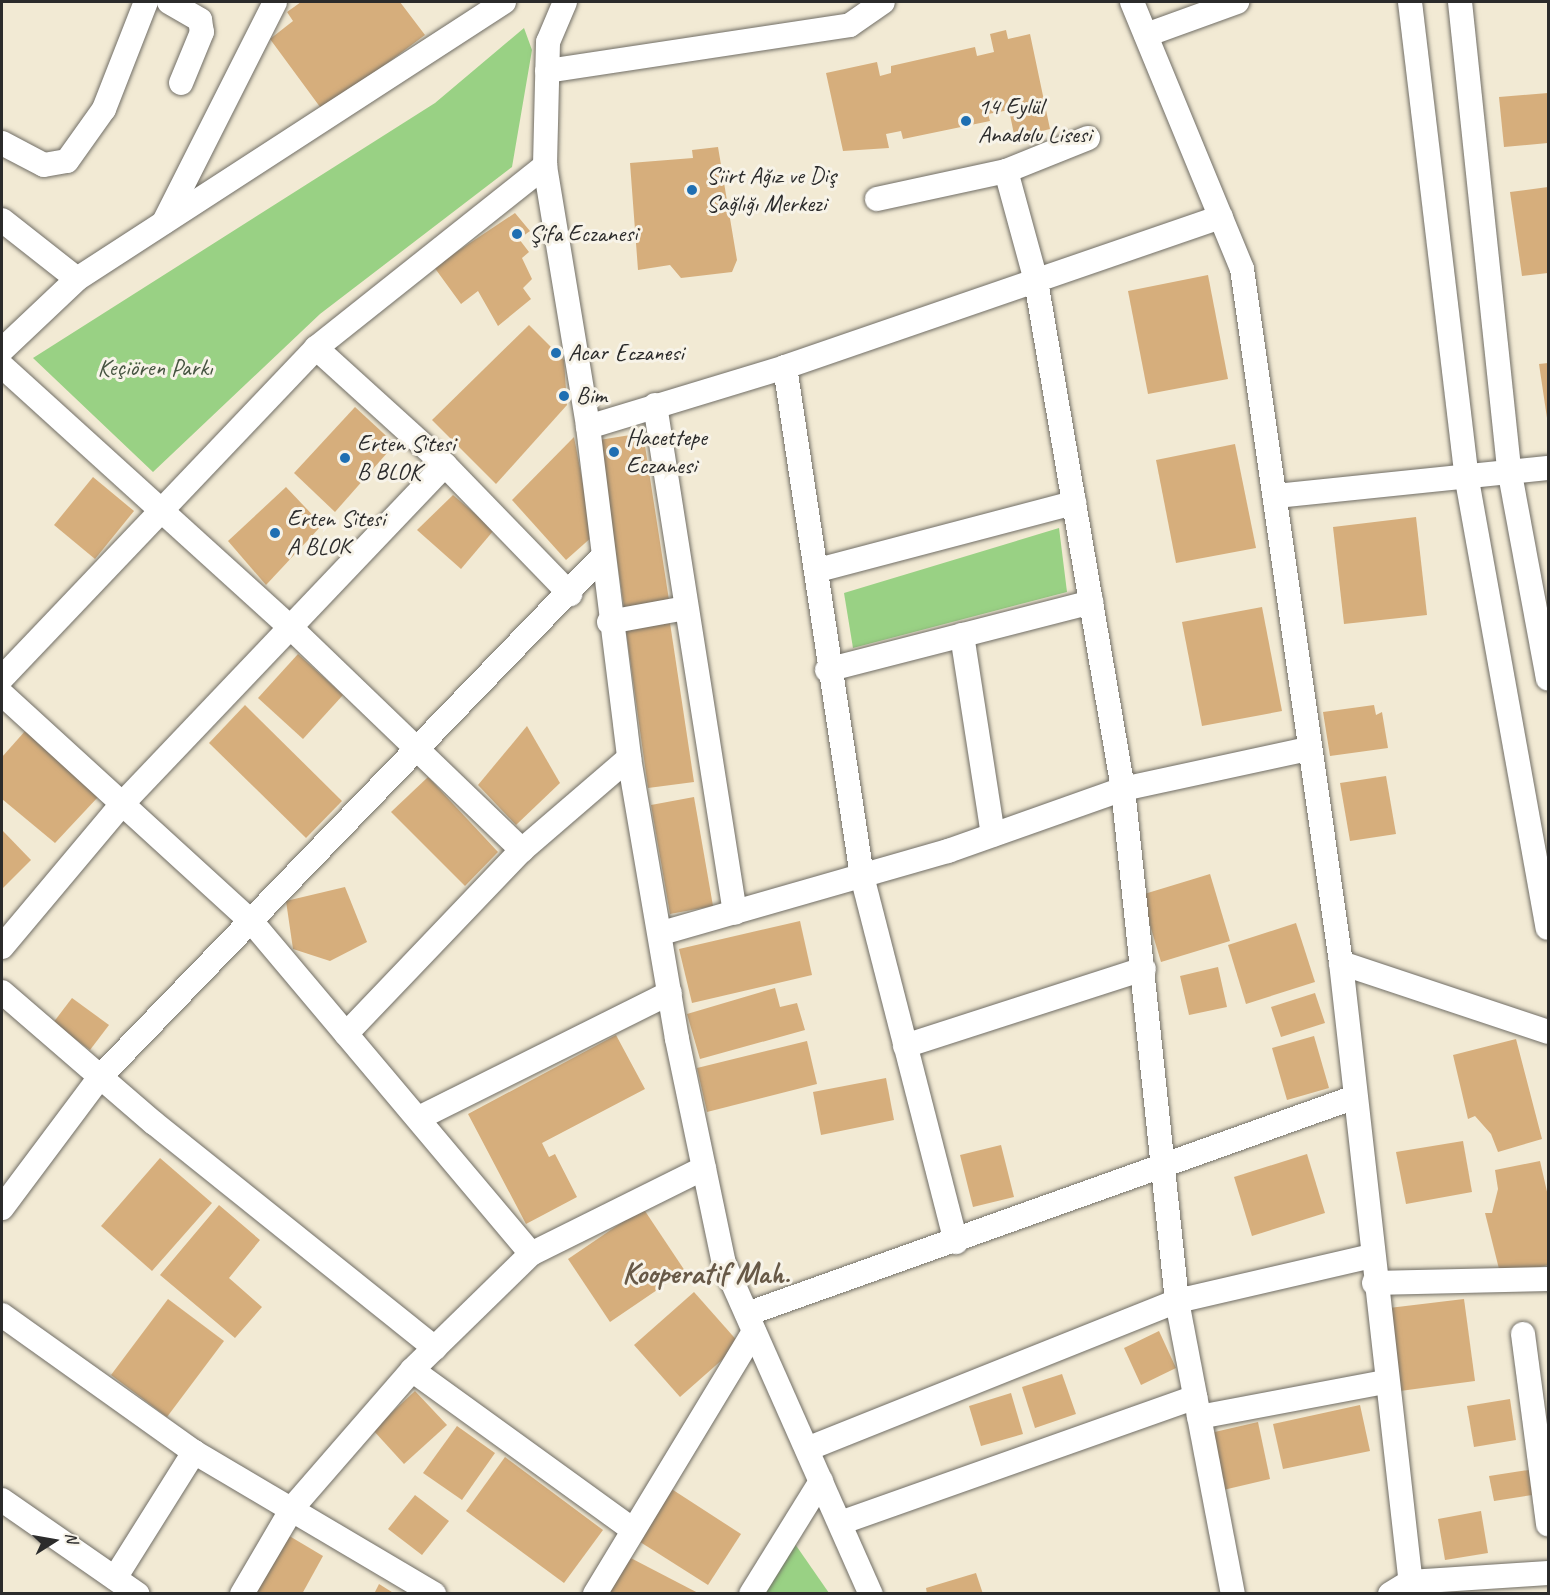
<!DOCTYPE html>
<meta charset="utf-8">
<style>
body{margin:0}
#map{position:relative;width:1550px;height:1595px;overflow:hidden;background:#f2ead4;font-family:Caveat,sans-serif}
div>[style]{position:absolute}
[style*='--x']{left:calc(var(--x)*1px);top:calc(var(--y)*1px);width:calc(var(--w)*1px);rotate:calc(var(--a)*1deg)}
.green>*{inset:0;background:#99d184}
.building>*{inset:0;background:#d6ae7c}
.roads{filter:drop-shadow(0 0 2px #716e66) drop-shadow(0 0 2px #716e66)}
.minor>*{height:24px;margin:-12px;padding:0 12px;transform-origin:12px;border-radius:12px;background:#fff}
.dots>*{width:16px;height:16px;translate:-50% -50%;box-sizing:border-box;border:3px solid #f7f3e8;border-radius:50%}
span{translate:-50% -50%;white-space:nowrap;text-align:center;line-height:1.15;-webkit-text-stroke:6px #f7f3e8;paint-order:stroke}
.poi-label{font-size:24px;color:#2b2b2b}
.left{translate:0 -50%;text-align:left}
.park-label{font-size:24px;color:#465441}
.district-label{font-size:30px;color:#675947;font-weight:700}
.frame{position:absolute;inset:0;border:3px solid #2b2b2b;pointer-events:none}
.north{position:absolute;left:24px;top:1511px;width:60px;height:60px;-webkit-text-stroke:4px #f7f3e8;paint-order:stroke;rotate:79deg;font-size:16px;font-weight:700;line-height:24px;text-align:center;color:#2b2b2b}
.north::after{content:'';display:block;margin:auto;width:21px;height:27px;background:#2b2b2b;clip-path:polygon(50% 0,100% 100%,50% 72%,0 100%)}
</style>
<div id="map">
<div class="green">
<i style="clip-path:polygon(524px 28px,532px 50px,512px 167px,320px 314px,153px 472px,33px 358px,435px 103px)"></i>
<i style="clip-path:polygon(1059px 528px,1067px 592px,853px 648px,844px 593px)"></i>
<i style="clip-path:polygon(795px 1544px,829px 1593px,764px 1594px)"></i>
</div>
<div class="building">
<i style="clip-path:polygon(301px 2px,400px 2px,425px 35px,323px 111px,270px 39px,293px 21px,287px 12px)"></i>
<i style="clip-path:polygon(1006px 30px,1008px 39px,1030px 34px,1050px 129px,1030px 134px,1031px 141px,1016px 144px,1009px 110px,988px 114px,990px 121px,903px 139px,901px 131px,886px 134px,889px 148px,843px 151px,826px 73px,877px 62px,880px 76px,891px 73px,891px 66px,975px 47px,977px 56px,994px 52px,990px 34px)"></i>
<i style="clip-path:polygon(1548px 93px,1548px 143px,1504px 147px,1499px 97px)"></i>
<i style="clip-path:polygon(718px 147px,737px 260px,732px 272px,681px 278px,670px 265px,638px 270px,630px 163px,693px 158px,692px 150px)"></i>
<i style="clip-path:polygon(1548px 187px,1548px 273px,1522px 276px,1510px 192px)"></i>
<i style="clip-path:polygon(515px 213px,530px 231px,519px 239px,529px 252px,522px 258px,532px 279px,523px 288px,531px 299px,498px 326px,478px 291px,461px 304px,434px 267px)"></i>
<i style="clip-path:polygon(1208px 275px,1228px 379px,1148px 394px,1128px 291px)"></i>
<i style="clip-path:polygon(529px 325px,564px 360px,567px 405px,496px 484px,432px 420px)"></i>
<i style="clip-path:polygon(1548px 363px,1548px 418px,1547px 418px,1539px 364px)"></i>
<i style="clip-path:polygon(355px 407px,395px 444px,335px 512px,294px 473px)"></i>
<i style="clip-path:polygon(643px 433px,669px 600px,624px 607px,599px 440px)"></i>
<i style="clip-path:polygon(574px 437px,593px 536px,566px 560px,512px 500px)"></i>
<i style="clip-path:polygon(1235px 444px,1256px 548px,1176px 563px,1156px 460px)"></i>
<i style="clip-path:polygon(93px 477px,134px 511px,95px 559px,54px 525px)"></i>
<i style="clip-path:polygon(286px 487px,322px 525px,266px 585px,228px 541px)"></i>
<i style="clip-path:polygon(453px 495px,494px 530px,461px 569px,417px 530px)"></i>
<i style="clip-path:polygon(1416px 517px,1427px 615px,1344px 624px,1333px 527px)"></i>
<i style="clip-path:polygon(1262px 607px,1282px 711px,1202px 726px,1182px 622px)"></i>
<i style="clip-path:polygon(670px 623px,694px 782px,648px 788px,626px 630px)"></i>
<i style="clip-path:polygon(298px 654px,343px 695px,303px 739px,258px 698px)"></i>
<i style="clip-path:polygon(245px 705px,342px 801px,306px 838px,209px 743px)"></i>
<i style="clip-path:polygon(1374px 705px,1376px 715px,1382px 712px,1388px 748px,1330px 756px,1323px 712px)"></i>
<i style="clip-path:polygon(527px 726px,560px 783px,516px 825px,478px 785px)"></i>
<i style="clip-path:polygon(26px 730px,98px 797px,55px 843px,2px 799px,2px 757px)"></i>
<i style="clip-path:polygon(1386px 776px,1396px 834px,1350px 841px,1340px 783px)"></i>
<i style="clip-path:polygon(428px 777px,498px 852px,465px 886px,391px 812px)"></i>
<i style="clip-path:polygon(694px 797px,713px 906px,670px 914px,651px 805px)"></i>
<i style="clip-path:polygon(2px 830px,31px 860px,2px 889px)"></i>
<i style="clip-path:polygon(1210px 874px,1230px 941px,1161px 962px,1141px 895px)"></i>
<i style="clip-path:polygon(345px 887px,367px 942px,330px 961px,293px 949px,286px 901px)"></i>
<i style="clip-path:polygon(800px 921px,812px 975px,692px 1003px,679px 949px)"></i>
<i style="clip-path:polygon(1296px 923px,1315px 982px,1246px 1004px,1228px 945px)"></i>
<i style="clip-path:polygon(1218px 967px,1227px 1007px,1189px 1015px,1180px 976px)"></i>
<i style="clip-path:polygon(775px 988px,780px 1007px,797px 1003px,805px 1030px,700px 1059px,687px 1014px)"></i>
<i style="clip-path:polygon(1315px 993px,1325px 1023px,1281px 1037px,1271px 1007px)"></i>
<i style="clip-path:polygon(72px 998px,109px 1025px,90px 1050px,53px 1023px)"></i>
<i style="clip-path:polygon(616px 1035px,645px 1089px,542px 1143px,549px 1157px,555px 1154px,577px 1197px,526px 1224px,468px 1114px)"></i>
<i style="clip-path:polygon(1314px 1036px,1329px 1088px,1287px 1100px,1272px 1048px)"></i>
<i style="clip-path:polygon(1516px 1039px,1542px 1139px,1498px 1152px,1491px 1134px,1475px 1116px,1468px 1119px,1453px 1055px)"></i>
<i style="clip-path:polygon(807px 1041px,817px 1084px,707px 1112px,697px 1068px)"></i>
<i style="clip-path:polygon(886px 1078px,894px 1120px,821px 1135px,813px 1092px)"></i>
<i style="clip-path:polygon(1463px 1141px,1472px 1192px,1406px 1204px,1396px 1152px)"></i>
<i style="clip-path:polygon(1001px 1145px,1014px 1197px,973px 1207px,960px 1155px)"></i>
<i style="clip-path:polygon(1307px 1154px,1325px 1213px,1252px 1236px,1234px 1177px)"></i>
<i style="clip-path:polygon(160px 1158px,212px 1203px,152px 1271px,101px 1226px)"></i>
<i style="clip-path:polygon(1540px 1161px,1548px 1196px,1548px 1265px,1501px 1277px,1485px 1213px,1492px 1213px,1498px 1189px,1495px 1170px)"></i>
<i style="clip-path:polygon(219px 1205px,260px 1240px,229px 1278px,262px 1307px,235px 1338px,160px 1275px)"></i>
<i style="clip-path:polygon(643px 1208px,685px 1271px,610px 1322px,568px 1259px)"></i>
<i style="clip-path:polygon(694px 1292px,740px 1344px,680px 1397px,634px 1345px)"></i>
<i style="clip-path:polygon(168px 1299px,224px 1341px,167px 1417px,111px 1375px)"></i>
<i style="clip-path:polygon(1464px 1299px,1475px 1381px,1400px 1391px,1389px 1308px)"></i>
<i style="clip-path:polygon(1159px 1331px,1176px 1368px,1141px 1385px,1124px 1348px)"></i>
<i style="clip-path:polygon(1062px 1374px,1076px 1414px,1035px 1428px,1022px 1387px)"></i>
<i style="clip-path:polygon(415px 1391px,447px 1425px,404px 1464px,373px 1430px)"></i>
<i style="clip-path:polygon(1011px 1393px,1023px 1434px,981px 1446px,969px 1406px)"></i>
<i style="clip-path:polygon(1510px 1399px,1516px 1440px,1474px 1447px,1467px 1406px)"></i>
<i style="clip-path:polygon(1360px 1405px,1370px 1451px,1283px 1469px,1273px 1424px)"></i>
<i style="clip-path:polygon(1258px 1422px,1270px 1479px,1219px 1491px,1206px 1434px)"></i>
<i style="clip-path:polygon(457px 1426px,495px 1453px,462px 1500px,423px 1473px)"></i>
<i style="clip-path:polygon(505px 1457px,603px 1530px,564px 1583px,466px 1511px)"></i>
<i style="clip-path:polygon(1535px 1469px,1538px 1494px,1494px 1501px,1489px 1476px)"></i>
<i style="clip-path:polygon(670px 1488px,741px 1534px,708px 1585px,637px 1540px)"></i>
<i style="clip-path:polygon(415px 1495px,449px 1521px,422px 1555px,388px 1529px)"></i>
<i style="clip-path:polygon(1481px 1511px,1488px 1553px,1445px 1560px,1438px 1519px)"></i>
<i style="clip-path:polygon(286px 1534px,323px 1556px,302px 1594px,252px 1594px)"></i>
<i style="clip-path:polygon(623px 1554px,700px 1594px,615px 1594px,606px 1589px)"></i>
<i style="clip-path:polygon(976px 1573px,983px 1594px,927px 1594px,926px 1588px)"></i>
<i style="clip-path:polygon(379px 1584px,395px 1594px,374px 1594px)"></i>
</div>
<div class="roads">
<div class="minor">
<i style="--x:169;--y:2;--w:36;--a:30"></i>
<i style="--x:200;--y:20;--w:12;--a:81"></i>
<i style="--x:202;--y:32;--w:55;--a:112.4"></i>
<i style="--x:565;--y:2;--w:43;--a:113"></i>
<i style="--x:548;--y:42;--w:124;--a:91.4"></i>
<i style="--x:545;--y:166;--w:265;--a:80.6"></i>
<i style="--x:588;--y:427;--w:334;--a:82.9"></i>
<i style="--x:629;--y:758;--w:285;--a:80.3"></i>
<i style="--x:677;--y:1039;--w:229;--a:78.2"></i>
<i style="--x:724;--y:1263;--w:362;--a:66.1"></i>
<i style="--x:1132;--y:2;--w:289;--a:67.6"></i>
<i style="--x:1242;--y:269;--w:701;--a:81.88"></i>
<i style="--x:1341;--y:963;--w:635;--a:83.58"></i>
<i style="--x:1410;--y:2;--w:481;--a:83.2"></i>
<i style="--x:1467;--y:480;--w:455;--a:79.8"></i>
<i style="--x:1460;--y:2;--w:475;--a:84"></i>
<i style="--x:1510;--y:474;--w:208;--a:79.5"></i>
<i style="--x:1146;--y:35;--w:97;--a:-19.9"></i>
<i style="--x:547;--y:71;--w:306;--a:-8.6"></i>
<i style="--x:850;--y:25;--w:40;--a:-34.9"></i>
<i style="--x:1088;--y:138;--w:88;--a:158.1"></i>
<i style="--x:1006;--y:171;--w:114;--a:74.7"></i>
<i style="--x:1036;--y:281;--w:515;--a:80.28"></i>
<i style="--x:1123;--y:789;--w:515;--a:83.98"></i>
<i style="--x:1177;--y:1301;--w:298;--a:79.2"></i>
<i style="--x:2;--y:143;--w:47;--a:27.6"></i>
<i style="--x:44;--y:165;--w:23;--a:-10"></i>
<i style="--x:67;--y:161;--w:64;--a:-54.6"></i>
<i style="--x:104;--y:109;--w:115;--a:-68.6"></i>
<i style="--x:877;--y:199;--w:132;--a:-12.2"></i>
<i style="--x:2;--y:220;--w:95;--a:38.2"></i>
<i style="--x:164;--y:222;--w:246;--a:-63.2"></i>
<i style="--x:316;--y:348;--w:174;--a:42.2"></i>
<i style="--x:445;--y:465;--w:180;--a:45.9"></i>
<i style="--x:2;--y:350;--w:103;--a:-43.4"></i>
<i style="--x:77;--y:279;--w:509;--a:-32.97"></i>
<i style="--x:2;--y:366;--w:386;--a:42.2"></i>
<i style="--x:288;--y:625;--w:325;--a:43.9"></i>
<i style="--x:785;--y:367;--w:515;--a:81.4"></i>
<i style="--x:862;--y:876;--w:378;--a:75.6"></i>
<i style="--x:655;--y:405;--w:514;--a:81.05"></i>
<i style="--x:588;--y:427;--w:206;--a:-16.9"></i>
<i style="--x:785;--y:367;--w:461;--a:-19"></i>
<i style="--x:1276;--y:496;--w:273;--a:-5.9"></i>
<i style="--x:818;--y:570;--w:265;--a:-14.7"></i>
<i style="--x:609;--y:622;--w:78;--a:-10.3"></i>
<i style="--x:962;--y:635;--w:202;--a:81.2"></i>
<i style="--x:827;--y:670;--w:273;--a:-14.4"></i>
<i style="--x:2;--y:678;--w:456;--a:-46.4"></i>
<i style="--x:316;--y:348;--w:293;--a:-38.5"></i>
<i style="--x:2;--y:694;--w:337;--a:42.4"></i>
<i style="--x:251;--y:921;--w:435;--a:49.9"></i>
<i style="--x:662;--y:933;--w:298;--a:-16"></i>
<i style="--x:948;--y:851;--w:186;--a:-19.5"></i>
<i style="--x:1123;--y:789;--w:189;--a:-12.2"></i>
<i style="--x:2;--y:947;--w:187;--a:-50"></i>
<i style="--x:122;--y:804;--w:468;--a:-46.4"></i>
<i style="--x:1341;--y:963;--w:218;--a:18.4"></i>
<i style="--x:2;--y:992;--w:201;--a:40.8"></i>
<i style="--x:154;--y:1123;--w:360;--a:38.7"></i>
<i style="--x:346;--y:1034;--w:255;--a:-46.3"></i>
<i style="--x:522;--y:850;--w:141;--a:-40.7"></i>
<i style="--x:905;--y:1046;--w:251;--a:-17.9"></i>
<i style="--x:421;--y:1117;--w:278;--a:-26.5"></i>
<i style="--x:2;--y:1208;--w:164;--a:-53.2"></i>
<i style="--x:100;--y:1077;--w:723;--a:-46.01"></i>
<i style="--x:1374;--y:1283;--w:174;--a:-1.3"></i>
<i style="--x:747;--y:1314;--w:646;--a:-19.64"></i>
<i style="--x:2;--y:1315;--w:236;--a:35.5"></i>
<i style="--x:194;--y:1452;--w:279;--a:30.6"></i>
<i style="--x:1523;--y:1334;--w:192;--a:82.5"></i>
<i style="--x:412;--y:1370;--w:273;--a:35.9"></i>
<i style="--x:1199;--y:1417;--w:189;--a:-10.7"></i>
<i style="--x:807;--y:1449;--w:399;--a:-21.8"></i>
<i style="--x:1177;--y:1301;--w:200;--a:-13"></i>
<i style="--x:2;--y:1500;--w:165;--a:34.8"></i>
<i style="--x:840;--y:1523;--w:377;--a:-19.5"></i>
<i style="--x:115;--y:1578;--w:149;--a:-57.9"></i>
<i style="--x:242;--y:1594;--w:101;--a:-59.6"></i>
<i style="--x:293;--y:1507;--w:181;--a:-49"></i>
<i style="--x:412;--y:1370;--w:166;--a:-44.3"></i>
<i style="--x:531;--y:1254;--w:193;--a:-26.4"></i>
<i style="--x:595;--y:1594;--w:307;--a:-58.8"></i>
<i style="--x:751;--y:1594;--w:133;--a:-58.2"></i>
<i style="--x:1390;--y:1594;--w:23;--a:-31"></i>
<i style="--x:1410;--y:1582;--w:138;--a:-3.7"></i>
</div>
</div>
<div class="dots">
<i style="left:966px;top:121px;background:#1f6fb2"></i>
<i style="left:692px;top:190px;background:#1f6fb2"></i>
<i style="left:517px;top:234px;background:#1f6fb2"></i>
<i style="left:556px;top:353px;background:#1f6fb2"></i>
<i style="left:564px;top:396px;background:#1f6fb2"></i>
<i style="left:614px;top:452px;background:#1f6fb2"></i>
<i style="left:345px;top:458px;background:#1f6fb2"></i>
<i style="left:275px;top:533px;background:#1f6fb2"></i>
</div>
<div class="poi-label">
<span class="left" style="left:978px;top:121px">14 Eylül<br>Anadolu Lisesi</span>
<span class="left" style="left:706px;top:190px">Siirt Ağız ve Diş<br>Sağlığı Merkezi</span>
<span class="left" style="left:529px;top:234px">Şifa Eczanesi</span>
<span class="left" style="left:568px;top:353px">Acar Eczanesi</span>
<span class="left" style="left:576px;top:396px">Bim</span>
<span class="left" style="left:626px;top:452px">Hacettepe<br>Eczanesi</span>
<span class="left" style="left:357px;top:458px">Erten Sitesi<br>B BLOK</span>
<span class="left" style="left:287px;top:533px">Erten Sitesi<br>A BLOK</span>
</div>
<div class="park-label">
<span style="left:155px;top:368px">Keçiören Parkı</span>
</div>
<div class="district-label">
<span style="left:706px;top:1273px">Kooperatif Mah.</span>
</div>
<div class="frame"></div>
<div class="north">N</div>
</div>
